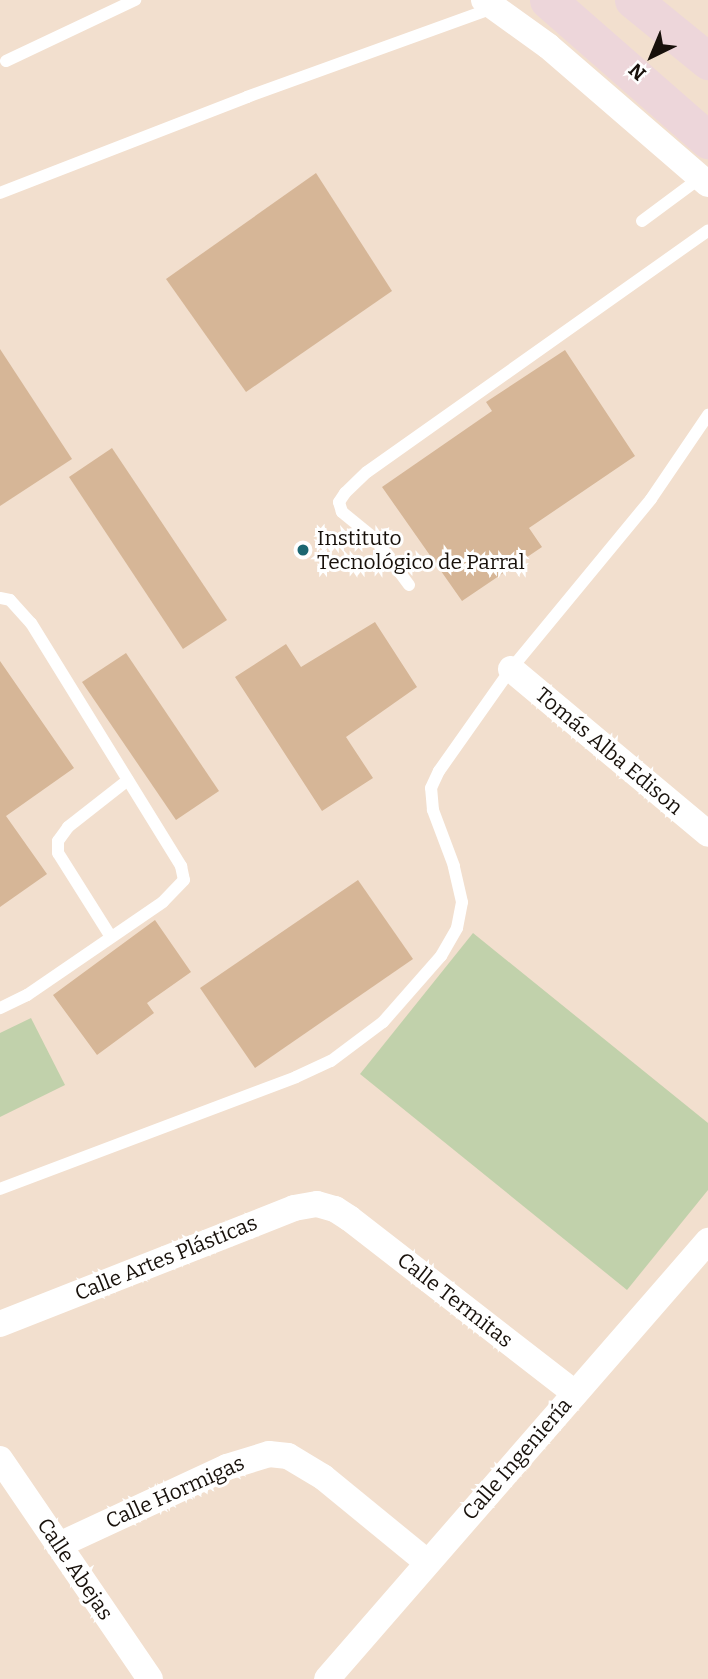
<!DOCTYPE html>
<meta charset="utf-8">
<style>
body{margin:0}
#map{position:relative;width:708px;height:1679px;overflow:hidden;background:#f2dfce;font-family:Bitter,serif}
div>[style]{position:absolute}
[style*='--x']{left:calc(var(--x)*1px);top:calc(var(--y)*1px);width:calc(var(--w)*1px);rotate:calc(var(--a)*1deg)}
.green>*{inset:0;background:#c1d1ab}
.building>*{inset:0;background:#d6b697}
.lane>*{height:12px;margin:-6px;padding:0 6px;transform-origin:6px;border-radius:6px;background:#fff}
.street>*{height:26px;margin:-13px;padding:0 13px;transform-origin:13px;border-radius:13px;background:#fff}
.secondary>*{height:37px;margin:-18.5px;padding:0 18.5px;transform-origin:18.5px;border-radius:18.5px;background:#edd6da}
.dots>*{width:19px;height:19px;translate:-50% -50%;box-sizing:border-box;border:4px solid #fff;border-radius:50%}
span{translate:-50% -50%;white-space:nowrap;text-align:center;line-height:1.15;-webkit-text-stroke:6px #fff;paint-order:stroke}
.poi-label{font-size:21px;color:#18110b}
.left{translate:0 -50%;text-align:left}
.street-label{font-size:21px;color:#18110b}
.north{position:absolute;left:617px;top:21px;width:70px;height:70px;-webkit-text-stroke:5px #fff;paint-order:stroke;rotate:223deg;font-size:19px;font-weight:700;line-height:28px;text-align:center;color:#18110b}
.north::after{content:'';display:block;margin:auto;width:24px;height:32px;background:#18110b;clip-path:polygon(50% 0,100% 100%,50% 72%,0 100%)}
</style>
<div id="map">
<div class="green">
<i style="clip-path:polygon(473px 933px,708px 1123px,708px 1190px,627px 1290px,360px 1074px)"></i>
<i style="clip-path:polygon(31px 1018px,65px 1085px,0 1117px,0 1033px)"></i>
</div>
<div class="building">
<i style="clip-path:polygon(316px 173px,392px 291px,246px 392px,166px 279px)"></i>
<i style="clip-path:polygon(0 349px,72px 459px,0 506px)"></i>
<i style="clip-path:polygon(565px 350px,635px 456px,529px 528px,542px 547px,462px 601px,382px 487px,492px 411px,486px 402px)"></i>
<i style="clip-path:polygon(112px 448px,227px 620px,183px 649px,69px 477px)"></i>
<i style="clip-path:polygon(375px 622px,417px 687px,346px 737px,373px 778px,322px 811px,235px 677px,286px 644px,301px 667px)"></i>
<i style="clip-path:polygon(126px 653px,219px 791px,176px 820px,82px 682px)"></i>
<i style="clip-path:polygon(0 661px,74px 768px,6px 816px,47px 874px,0 907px)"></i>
<i style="clip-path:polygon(358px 880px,413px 959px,255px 1068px,200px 988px)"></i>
<i style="clip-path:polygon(155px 920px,191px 972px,147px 1003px,154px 1013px,97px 1055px,53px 995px)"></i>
</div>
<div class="lane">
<i style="--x:6;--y:61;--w:143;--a:-25.3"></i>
<i style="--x:0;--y:193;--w:265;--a:-21.2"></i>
<i style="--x:247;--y:97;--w:262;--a:-19.9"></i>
<i style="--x:642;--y:221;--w:72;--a:-36.6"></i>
<i style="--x:409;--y:585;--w:57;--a:-126.5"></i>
<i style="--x:375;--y:539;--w:43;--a:-140.7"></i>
<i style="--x:342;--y:512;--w:10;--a:-107"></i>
<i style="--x:339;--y:502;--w:11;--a:-56"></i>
<i style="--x:345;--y:493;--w:30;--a:-44"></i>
<i style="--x:367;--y:472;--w:418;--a:-35.3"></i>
<i style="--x:0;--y:598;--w:10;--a:11"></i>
<i style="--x:10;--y:600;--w:31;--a:48"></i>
<i style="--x:31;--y:623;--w:286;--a:58.3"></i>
<i style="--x:181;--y:866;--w:14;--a:78"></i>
<i style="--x:184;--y:880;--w:30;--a:134"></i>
<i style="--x:163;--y:902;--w:165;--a:145.6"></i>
<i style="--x:27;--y:995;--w:30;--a:154"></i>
<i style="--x:111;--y:937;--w:99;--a:-122.2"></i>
<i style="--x:58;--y:853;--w:12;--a:-90"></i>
<i style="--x:58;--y:841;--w:17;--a:-54"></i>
<i style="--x:68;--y:827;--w:76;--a:-38.1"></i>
<i style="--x:0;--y:1189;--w:316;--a:-20.7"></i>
<i style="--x:296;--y:1077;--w:38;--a:-25"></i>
<i style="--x:331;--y:1061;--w:65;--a:-36.9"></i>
<i style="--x:383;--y:1022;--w:88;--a:-48.7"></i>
<i style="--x:441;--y:956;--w:32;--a:-60"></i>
<i style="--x:457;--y:928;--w:26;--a:-79"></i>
<i style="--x:462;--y:902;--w:37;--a:-103"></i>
<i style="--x:454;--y:866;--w:60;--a:-110.6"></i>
<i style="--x:433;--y:810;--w:22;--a:-95"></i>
<i style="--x:431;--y:788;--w:19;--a:-65"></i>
<i style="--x:439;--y:771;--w:125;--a:-54.8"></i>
<i style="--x:511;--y:669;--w:220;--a:-50.5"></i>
<i style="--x:651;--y:499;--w:102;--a:-55.8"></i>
</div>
<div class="street">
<i style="--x:484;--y:0;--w:79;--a:35.7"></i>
<i style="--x:548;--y:46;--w:211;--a:40.8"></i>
<i style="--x:511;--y:669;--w:257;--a:39.9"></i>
<i style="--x:0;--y:1324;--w:316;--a:-21.5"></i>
<i style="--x:294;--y:1208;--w:23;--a:-10"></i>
<i style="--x:317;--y:1204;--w:19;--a:16"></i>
<i style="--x:335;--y:1209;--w:17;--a:33"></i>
<i style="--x:349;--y:1218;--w:286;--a:37.8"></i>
<i style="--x:0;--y:1459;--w:266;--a:55.7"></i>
<i style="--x:59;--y:1545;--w:185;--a:-24.9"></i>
<i style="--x:227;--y:1467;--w:44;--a:-17.2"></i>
<i style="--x:269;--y:1454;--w:19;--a:6"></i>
<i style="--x:288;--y:1456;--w:41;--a:31"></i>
<i style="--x:323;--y:1477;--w:134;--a:39.3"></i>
<i style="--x:327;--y:1679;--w:581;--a:-48.98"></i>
</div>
<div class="secondary">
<i style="--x:548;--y:0;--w:213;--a:41.2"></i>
<i style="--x:633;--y:0;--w:97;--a:39.1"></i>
</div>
<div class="dots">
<i style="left:303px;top:550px;background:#1b6671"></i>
</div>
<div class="poi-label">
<span class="left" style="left:317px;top:550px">Instituto<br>Tecnológico de Parral</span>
</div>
<div class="street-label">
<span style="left:609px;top:751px;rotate:40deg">Tomás Alba Edison</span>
<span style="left:166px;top:1258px;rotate:-22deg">Calle Artes Plásticas</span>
<span style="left:455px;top:1300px;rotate:38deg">Calle Termitas</span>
<span style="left:517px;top:1459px;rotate:-49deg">Calle Ingeniería</span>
<span style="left:175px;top:1492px;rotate:-24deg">Calle Hormigas</span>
<span style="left:75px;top:1569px;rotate:56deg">Calle Abejas</span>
</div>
<div class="north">N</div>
</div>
